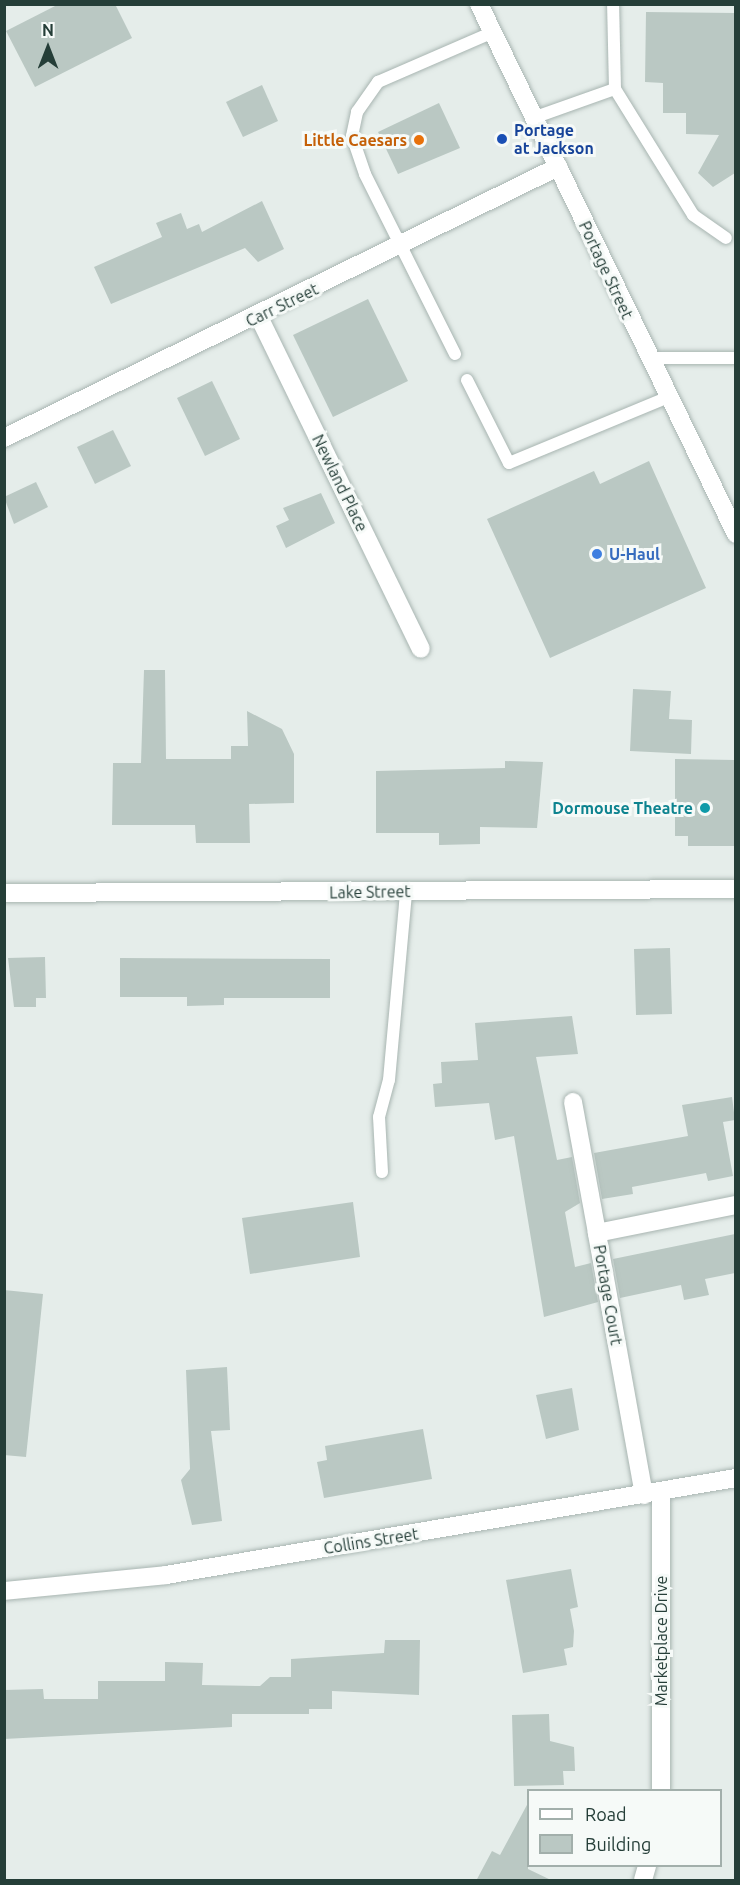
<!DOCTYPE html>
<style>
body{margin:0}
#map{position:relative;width:740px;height:1885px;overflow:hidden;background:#e5edea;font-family:Ubuntu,sans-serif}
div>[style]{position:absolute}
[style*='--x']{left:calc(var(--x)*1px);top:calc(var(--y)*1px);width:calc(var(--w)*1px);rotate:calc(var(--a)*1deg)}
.building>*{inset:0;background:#bac8c3}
.roads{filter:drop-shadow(0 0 2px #a8b5b1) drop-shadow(0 0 2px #a8b5b1)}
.lane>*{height:12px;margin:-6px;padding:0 6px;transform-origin:6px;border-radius:6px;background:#fff}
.street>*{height:18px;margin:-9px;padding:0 9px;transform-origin:9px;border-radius:9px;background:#fff}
.secondary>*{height:18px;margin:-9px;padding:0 9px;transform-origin:9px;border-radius:9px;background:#fff}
.dots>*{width:16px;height:16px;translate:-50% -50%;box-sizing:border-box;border:3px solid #f6faf8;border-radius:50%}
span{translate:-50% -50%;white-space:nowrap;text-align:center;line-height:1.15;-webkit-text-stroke:6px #f6faf8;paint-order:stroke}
.transit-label{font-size:16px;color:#164399;font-weight:700}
.left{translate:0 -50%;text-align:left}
.food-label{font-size:16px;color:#c56008;font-weight:700}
.right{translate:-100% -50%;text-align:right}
.street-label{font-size:16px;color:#253e38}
.shop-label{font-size:16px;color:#366cbe;font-weight:700}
.culture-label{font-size:16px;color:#0d838f;font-weight:700}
.frame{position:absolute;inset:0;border:6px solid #253e38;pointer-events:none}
.legend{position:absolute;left:527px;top:1789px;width:195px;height:78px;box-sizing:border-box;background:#f6faf8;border:2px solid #a2afab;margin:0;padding:8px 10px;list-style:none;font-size:18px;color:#253e38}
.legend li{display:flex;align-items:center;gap:12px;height:30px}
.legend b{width:30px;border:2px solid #a2afab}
.north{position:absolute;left:18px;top:18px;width:60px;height:60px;-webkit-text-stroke:4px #f6faf8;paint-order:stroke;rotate:0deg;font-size:16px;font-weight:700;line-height:24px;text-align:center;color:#253e38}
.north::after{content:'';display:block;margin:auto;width:21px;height:27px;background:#253e38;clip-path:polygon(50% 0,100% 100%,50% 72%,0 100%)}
</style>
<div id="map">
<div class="building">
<i style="clip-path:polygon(59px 4px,115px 4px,132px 38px,35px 87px,6px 31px)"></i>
<i style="clip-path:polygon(646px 12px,735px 13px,735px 173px,713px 187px,698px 173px,719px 135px,686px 134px,686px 113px,663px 113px,663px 83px,645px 82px)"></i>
<i style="clip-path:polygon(262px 85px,278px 121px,243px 137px,226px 102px)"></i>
<i style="clip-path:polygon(439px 103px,460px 148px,398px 174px,378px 132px)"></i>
<i style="clip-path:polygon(262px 201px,284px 249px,258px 262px,245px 248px,111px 304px,94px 267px,162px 237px,156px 223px,181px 213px,187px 229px,199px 224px,202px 232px)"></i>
<i style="clip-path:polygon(368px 299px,408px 381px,333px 417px,293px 335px)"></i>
<i style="clip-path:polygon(212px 381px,240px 439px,205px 456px,177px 398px)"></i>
<i style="clip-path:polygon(113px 430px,131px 466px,95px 484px,77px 447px)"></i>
<i style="clip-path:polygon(649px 461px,706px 588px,550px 658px,487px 519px,594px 471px,600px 484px)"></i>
<i style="clip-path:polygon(36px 482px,48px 507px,14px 524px,4px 497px)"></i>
<i style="clip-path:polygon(321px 493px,335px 523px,286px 548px,276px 526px,289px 520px,283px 508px)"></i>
<i style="clip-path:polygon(144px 670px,165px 670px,166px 759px,231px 759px,231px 746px,248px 746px,247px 711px,282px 729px,294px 754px,294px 803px,249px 804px,250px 843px,196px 843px,195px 825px,112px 825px,113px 763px,141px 763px)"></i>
<i style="clip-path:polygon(633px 689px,671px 691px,669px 719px,692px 720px,691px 754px,630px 751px)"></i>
<i style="clip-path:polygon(675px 759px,735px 760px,735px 846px,688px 846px,688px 836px,675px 836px)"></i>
<i style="clip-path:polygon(505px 761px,543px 762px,537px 828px,480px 827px,480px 844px,439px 845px,439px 833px,376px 833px,376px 771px,505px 768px)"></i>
<i style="clip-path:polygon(670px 948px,672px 1014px,636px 1015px,634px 949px)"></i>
<i style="clip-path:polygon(45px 957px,46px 998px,36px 998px,36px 1007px,14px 1007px,8px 958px)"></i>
<i style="clip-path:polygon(120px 958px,330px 959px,330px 998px,224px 998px,224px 1005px,187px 1006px,187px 997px,120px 997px)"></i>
<i style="clip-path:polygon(572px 1016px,578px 1054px,536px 1057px,557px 1160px,572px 1157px,580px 1203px,565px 1212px,575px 1267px,591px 1263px,598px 1302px,544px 1317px,514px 1136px,495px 1140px,489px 1103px,435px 1107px,433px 1084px,442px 1083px,441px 1062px,478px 1060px,475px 1023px)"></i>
<i style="clip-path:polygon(732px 1097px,735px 1120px,723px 1122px,733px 1176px,708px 1181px,706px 1173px,632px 1187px,633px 1194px,602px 1199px,594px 1153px,688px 1136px,682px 1105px)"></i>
<i style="clip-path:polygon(353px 1202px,360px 1257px,250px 1274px,242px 1218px)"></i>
<i style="clip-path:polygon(735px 1234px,735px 1273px,705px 1279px,709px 1295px,684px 1300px,681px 1285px,620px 1298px,613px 1259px)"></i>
<i style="clip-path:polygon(4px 1290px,43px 1294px,26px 1457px,4px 1455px)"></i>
<i style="clip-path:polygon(227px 1367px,230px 1430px,211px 1431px,222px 1521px,192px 1525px,181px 1480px,190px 1469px,186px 1370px)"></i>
<i style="clip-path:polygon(572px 1388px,579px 1430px,546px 1439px,536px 1395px)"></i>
<i style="clip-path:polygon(423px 1429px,432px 1479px,324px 1498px,317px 1462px,327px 1460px,325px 1446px)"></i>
<i style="clip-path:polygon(571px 1569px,578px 1607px,570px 1609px,574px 1631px,573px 1647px,564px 1649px,567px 1665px,523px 1673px,506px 1580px)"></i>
<i style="clip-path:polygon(385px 1640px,420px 1640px,419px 1695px,332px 1691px,332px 1709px,309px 1709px,309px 1714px,232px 1714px,232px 1727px,4px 1739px,4px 1690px,43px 1689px,44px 1699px,98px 1699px,98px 1681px,165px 1681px,165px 1662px,203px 1663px,202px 1685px,260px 1686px,270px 1677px,291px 1677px,291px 1659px,384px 1653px)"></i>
<i style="clip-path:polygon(549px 1714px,550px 1741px,574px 1747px,575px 1771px,563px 1771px,564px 1785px,514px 1786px,512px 1715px)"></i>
<i style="clip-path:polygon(528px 1803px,528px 1869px,553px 1881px,476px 1881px,492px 1851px,500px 1855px)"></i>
</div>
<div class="roads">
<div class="lane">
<i style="--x:615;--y:89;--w:148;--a:58.2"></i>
<i style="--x:693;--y:215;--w:40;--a:34.9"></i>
<i style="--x:533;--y:118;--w:87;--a:-19.5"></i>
<i style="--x:615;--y:89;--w:85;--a:-91.3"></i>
<i style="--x:455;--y:354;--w:201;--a:-116.6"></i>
<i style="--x:365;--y:174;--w:40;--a:-108.9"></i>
<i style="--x:352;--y:136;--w:25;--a:-78"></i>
<i style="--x:357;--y:112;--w:37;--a:-55"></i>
<i style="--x:378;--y:82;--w:125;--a:-23.5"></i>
<i style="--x:648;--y:358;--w:88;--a:0"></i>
<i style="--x:467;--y:380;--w:93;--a:63.2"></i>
<i style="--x:509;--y:463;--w:170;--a:-22.5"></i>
<i style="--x:382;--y:1172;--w:55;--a:-93.1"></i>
<i style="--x:379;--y:1117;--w:38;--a:-75"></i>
<i style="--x:389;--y:1080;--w:189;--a:-84.8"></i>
</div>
<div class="street">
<i style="--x:259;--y:317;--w:369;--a:64"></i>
<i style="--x:4;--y:438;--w:617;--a:-26.07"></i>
<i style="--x:4;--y:893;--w:732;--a:-0.31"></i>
<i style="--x:573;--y:1102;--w:133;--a:79.6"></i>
<i style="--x:661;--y:1492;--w:298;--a:90"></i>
<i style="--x:644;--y:1495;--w:266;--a:-100.2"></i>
<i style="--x:597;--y:1233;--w:142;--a:-11.4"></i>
<i style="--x:4;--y:1591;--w:163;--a:-5.6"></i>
<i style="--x:166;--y:1575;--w:578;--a:-9.66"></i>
<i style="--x:643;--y:1880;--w:15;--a:-74"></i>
</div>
<div class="secondary">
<i style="--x:479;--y:4;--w:589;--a:64.13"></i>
</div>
</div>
<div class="dots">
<i style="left:502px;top:139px;background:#1a4fb4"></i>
<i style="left:419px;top:140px;background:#e8710a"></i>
<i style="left:597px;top:554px;background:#3f7fe0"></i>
<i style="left:705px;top:808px;background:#0f9aa8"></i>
</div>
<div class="transit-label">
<span class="left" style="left:514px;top:139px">Portage<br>at Jackson</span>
</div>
<div class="food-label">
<span class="right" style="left:407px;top:140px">Little Caesars</span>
</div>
<div class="street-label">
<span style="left:606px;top:270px;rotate:65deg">Portage Street</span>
<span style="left:282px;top:305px;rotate:-26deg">Carr Street</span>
<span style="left:340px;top:483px;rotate:64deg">Newland Place</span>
<span style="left:370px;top:892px;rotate:-1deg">Lake Street</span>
<span style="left:608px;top:1295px;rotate:80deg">Portage Court</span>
<span style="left:371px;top:1541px;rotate:-9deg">Collins Street</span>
<span style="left:661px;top:1641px;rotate:-90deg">Marketplace Drive</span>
</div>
<div class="shop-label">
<span class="left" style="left:609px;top:554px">U-Haul</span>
</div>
<div class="culture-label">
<span class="right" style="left:693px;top:808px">Dormouse Theatre</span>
</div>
<div class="frame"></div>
<ul class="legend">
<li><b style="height:8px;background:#fff"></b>Road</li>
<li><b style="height:16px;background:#bac8c3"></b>Building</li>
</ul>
<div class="north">N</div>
</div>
